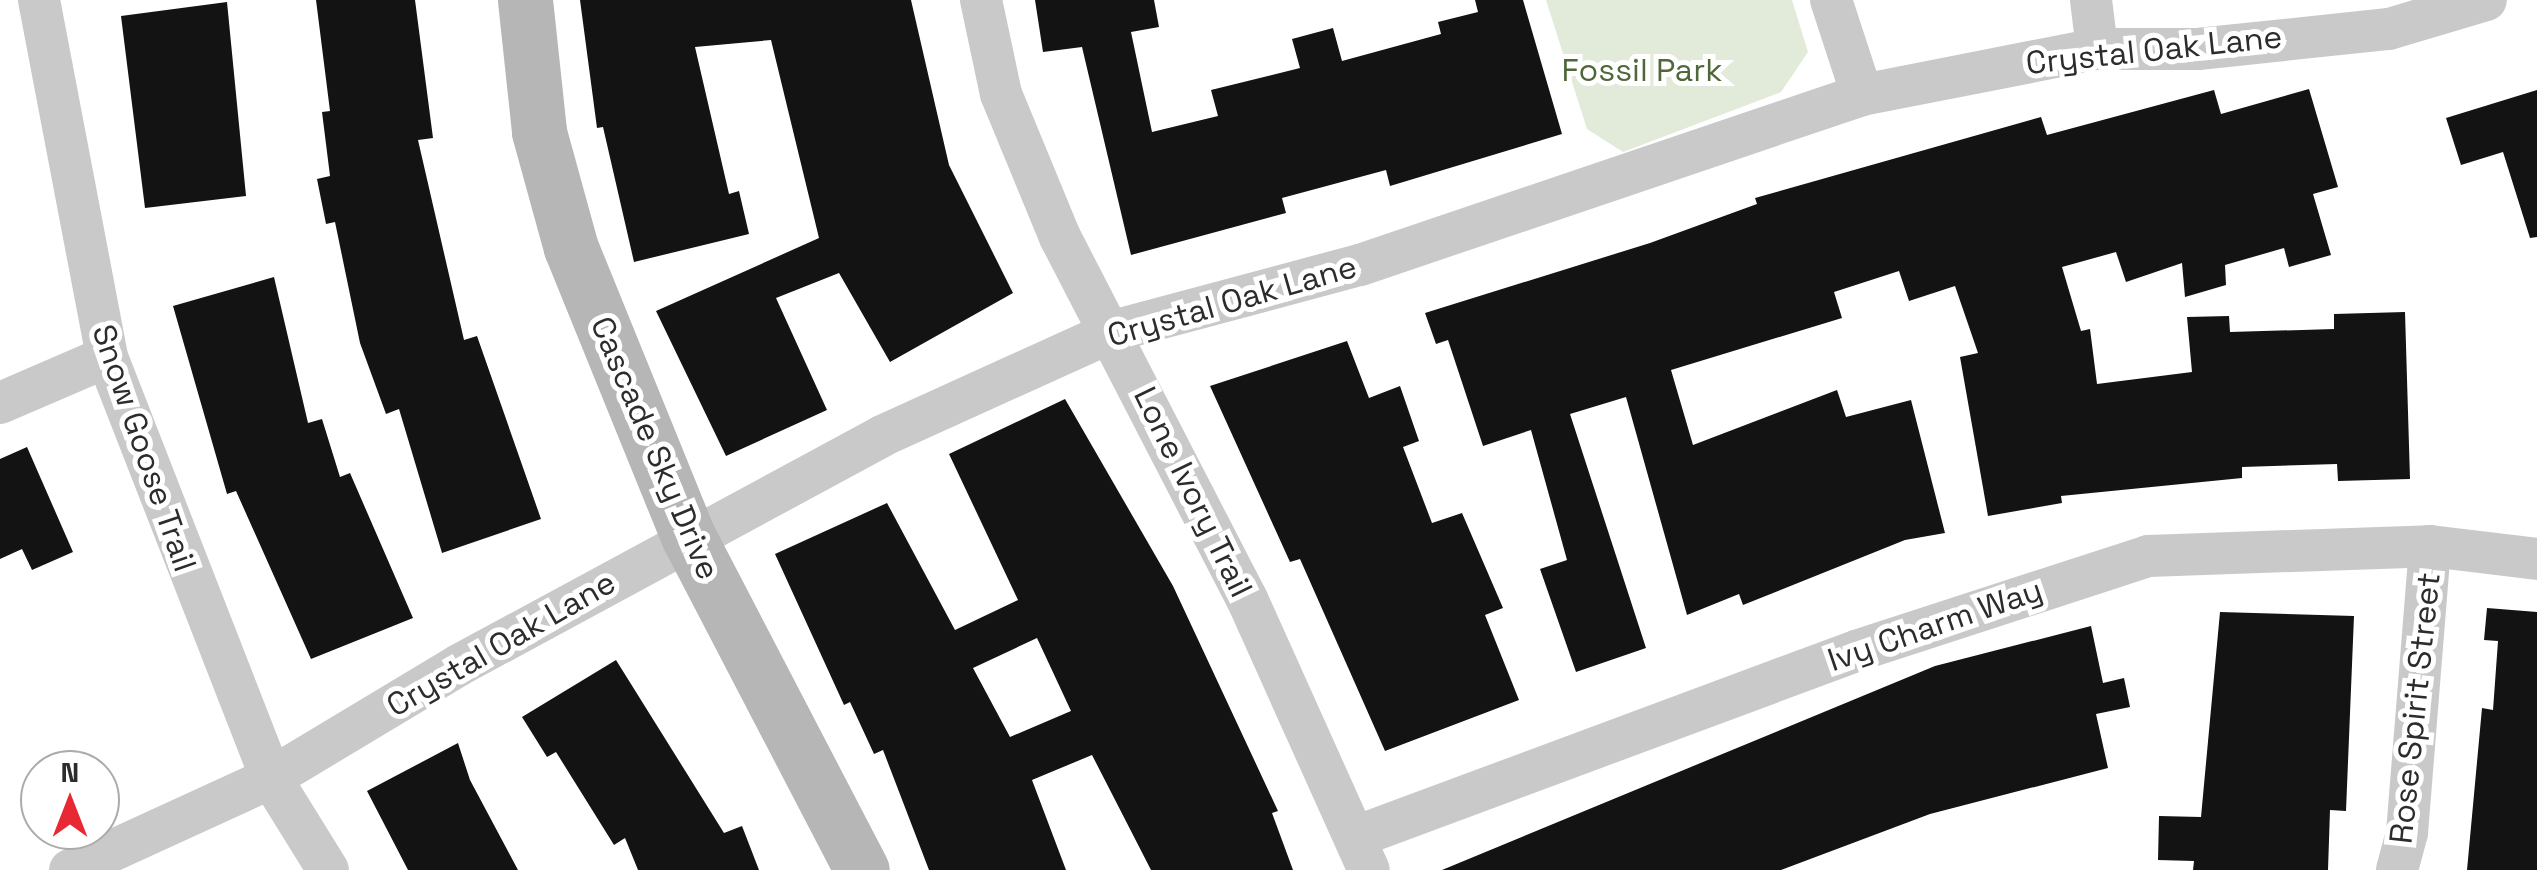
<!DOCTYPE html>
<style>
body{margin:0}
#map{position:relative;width:2537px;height:870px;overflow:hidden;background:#fff;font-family:"Space Grotesk",sans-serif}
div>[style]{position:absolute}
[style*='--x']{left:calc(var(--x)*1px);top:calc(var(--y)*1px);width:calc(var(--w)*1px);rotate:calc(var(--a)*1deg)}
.green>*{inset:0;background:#e2ebd9}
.building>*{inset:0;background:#131313}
.street>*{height:42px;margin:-21px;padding:0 21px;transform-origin:21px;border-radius:21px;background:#c9c9c9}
.secondary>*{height:55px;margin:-27.5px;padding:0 27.5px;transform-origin:27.5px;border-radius:27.5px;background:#b6b6b6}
span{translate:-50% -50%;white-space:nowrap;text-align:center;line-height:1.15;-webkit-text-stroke:10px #fff;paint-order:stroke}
.street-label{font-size:32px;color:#2c2c2c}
.park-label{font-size:32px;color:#4e6839}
.north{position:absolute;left:20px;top:750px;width:100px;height:100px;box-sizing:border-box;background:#fff;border:2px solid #ababab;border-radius:50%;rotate:0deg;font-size:28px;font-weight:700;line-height:40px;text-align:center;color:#2c2c2c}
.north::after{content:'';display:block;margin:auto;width:35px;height:45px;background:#e82933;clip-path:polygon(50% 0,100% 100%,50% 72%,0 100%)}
</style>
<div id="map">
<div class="green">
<i style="clip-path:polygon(1546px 0,1792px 0,1808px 52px,1781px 92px,1623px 152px,1587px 129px)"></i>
</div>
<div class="building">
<i style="clip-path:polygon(316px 0,415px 0,433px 138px,418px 140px,464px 340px,477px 336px,541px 519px,442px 553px,399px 409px,386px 414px,360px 343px,335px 222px,326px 224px,317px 179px,330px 176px,322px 112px,330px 111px)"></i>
<i style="clip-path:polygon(580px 0,911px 0,949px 165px,1013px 293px,890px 362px,839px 273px,776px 298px,827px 410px,726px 456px,656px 311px,819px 238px,771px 40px,695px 47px,729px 194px,739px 191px,749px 234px,634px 262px,603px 127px,597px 128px)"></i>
<i style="clip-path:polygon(1035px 0,1154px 0,1159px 27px,1131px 32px,1152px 132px,1218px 116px,1211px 90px,1300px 68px,1292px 39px,1333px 28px,1342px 61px,1441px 34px,1438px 22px,1478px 12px,1475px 0,1523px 0,1562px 134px,1390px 186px,1386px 170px,1282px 198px,1286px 213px,1131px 255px,1082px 47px,1043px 52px)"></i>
<i style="clip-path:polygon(227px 2px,246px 196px,145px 208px,121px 16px)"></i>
<i style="clip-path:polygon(2309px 89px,2338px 187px,2313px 194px,2331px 255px,2289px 267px,2284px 248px,2225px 265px,2226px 285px,2185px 297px,2182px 263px,2126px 282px,2116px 252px,2062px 267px,2081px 331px,2090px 329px,2097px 384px,2192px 372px,2187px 317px,2229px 316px,2230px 332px,2334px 329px,2334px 314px,2405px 312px,2410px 479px,2338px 481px,2337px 464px,2242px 467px,2242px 478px,2061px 496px,2062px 503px,1988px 516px,1960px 357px,1978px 353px,1955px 286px,1909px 301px,1899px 271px,1834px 292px,1842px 318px,1671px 370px,1693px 445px,1837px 390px,1846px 417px,1911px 400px,1945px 533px,1905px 540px,1743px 605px,1739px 594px,1687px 615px,1626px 397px,1570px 414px,1646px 648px,1576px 672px,1540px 569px,1567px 560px,1531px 430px,1483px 446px,1448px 340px,1436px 344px,1425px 313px,1650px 243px,1757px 204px,1755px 198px,2041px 117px,2047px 135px,2214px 90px,2221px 114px)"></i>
<i style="clip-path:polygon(2537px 90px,2537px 237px,2530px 238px,2503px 152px,2461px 165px,2446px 118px)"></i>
<i style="clip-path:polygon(274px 277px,308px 423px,322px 419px,340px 477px,350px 473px,413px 618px,311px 659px,236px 491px,227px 494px,173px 306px)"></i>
<i style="clip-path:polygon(1347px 341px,1369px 398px,1400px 386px,1419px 441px,1403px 447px,1432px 523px,1462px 513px,1503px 608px,1485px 615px,1519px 700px,1385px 751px,1300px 559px,1290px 562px,1210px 386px)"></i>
<i style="clip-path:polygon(evenodd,1065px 399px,1173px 586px,1278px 811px,1272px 813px,1293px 870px,1151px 870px,1092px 755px,1032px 780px,1066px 870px,929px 870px,883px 750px,874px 754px,850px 702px,844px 705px,775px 554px,887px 503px,955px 630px,1018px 600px,949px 454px,1065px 399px,1037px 638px,1071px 711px,1010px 737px,973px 668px,1037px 638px)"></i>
<i style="clip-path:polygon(27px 447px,73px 552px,32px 570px,22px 549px,0 559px,0 459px)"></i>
<i style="clip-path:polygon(2487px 608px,2537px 612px,2537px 870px,2467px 870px,2482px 708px,2493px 710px,2498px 641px,2484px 640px)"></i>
<i style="clip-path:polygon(2220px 612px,2354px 616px,2346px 811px,2330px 810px,2328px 870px,2193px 870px,2194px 861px,2158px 860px,2159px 816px,2201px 817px)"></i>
<i style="clip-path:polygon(2091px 626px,2103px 683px,2124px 678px,2130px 707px,2096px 714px,2108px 768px,1930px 814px,1781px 870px,1442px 870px,1935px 666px)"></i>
<i style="clip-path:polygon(616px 660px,724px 833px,742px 826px,759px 870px,638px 870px,625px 838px,614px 845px,556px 752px,547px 757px,522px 717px)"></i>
<i style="clip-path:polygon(458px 743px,470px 780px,518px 870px,408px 870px,367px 791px)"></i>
</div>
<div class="street">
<i style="--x:39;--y:0;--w:363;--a:79.2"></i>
<i style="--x:107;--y:357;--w:452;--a:68.7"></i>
<i style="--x:271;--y:778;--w:108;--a:58.2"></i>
<i style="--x:981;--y:0;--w:96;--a:78"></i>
<i style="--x:1001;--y:94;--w:155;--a:67.6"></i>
<i style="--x:1060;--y:237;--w:407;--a:62.7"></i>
<i style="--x:1247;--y:599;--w:297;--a:65.8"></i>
<i style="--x:1831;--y:0;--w:100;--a:71.9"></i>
<i style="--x:2091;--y:0;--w:49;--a:83"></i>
<i style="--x:0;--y:403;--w:116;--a:-23.3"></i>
<i style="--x:1358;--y:836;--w:531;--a:-20.38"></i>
<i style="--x:1856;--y:651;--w:307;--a:-18"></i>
<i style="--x:2148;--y:556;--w:282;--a:-2"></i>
<i style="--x:2430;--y:546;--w:108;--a:6.9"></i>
<i style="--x:70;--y:870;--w:221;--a:-24.6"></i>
<i style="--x:271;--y:778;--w:219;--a:-31"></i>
<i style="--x:459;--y:665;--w:481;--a:-28.4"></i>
<i style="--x:882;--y:436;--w:254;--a:-24.4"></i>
<i style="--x:1113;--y:331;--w:256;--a:-15"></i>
<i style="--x:1360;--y:265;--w:530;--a:-18.71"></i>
<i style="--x:1862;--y:95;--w:239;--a:-11.1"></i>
<i style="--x:2097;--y:49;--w:101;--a:0"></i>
<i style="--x:2198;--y:49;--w:192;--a:-6"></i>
<i style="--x:2389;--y:29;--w:101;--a:-16.6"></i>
<i style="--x:2397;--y:870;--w:38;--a:-75"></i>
<i style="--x:2407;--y:833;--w:288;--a:-85.4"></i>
</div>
<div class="secondary">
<i style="--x:525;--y:0;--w:133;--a:83.9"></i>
<i style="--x:539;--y:132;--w:120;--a:74.6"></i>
<i style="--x:571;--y:248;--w:313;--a:67.9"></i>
<i style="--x:689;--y:538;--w:374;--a:62.5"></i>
</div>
<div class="street-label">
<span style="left:2154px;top:50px;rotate:-6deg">Crystal Oak Lane</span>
<span style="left:1232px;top:301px;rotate:-16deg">Crystal Oak Lane</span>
<span style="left:144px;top:448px;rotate:71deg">Snow Goose Trail</span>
<span style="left:655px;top:448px;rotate:67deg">Cascade Sky Drive</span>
<span style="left:1193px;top:492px;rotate:64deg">Lone Ivory Trail</span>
<span style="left:1935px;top:625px;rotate:-19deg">Ivy Charm Way</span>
<span style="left:501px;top:644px;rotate:-30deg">Crystal Oak Lane</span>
<span style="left:2415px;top:708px;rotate:-84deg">Rose Spirit Street</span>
</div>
<div class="park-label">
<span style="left:1642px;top:70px">Fossil Park</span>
</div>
<div class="north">N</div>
</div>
